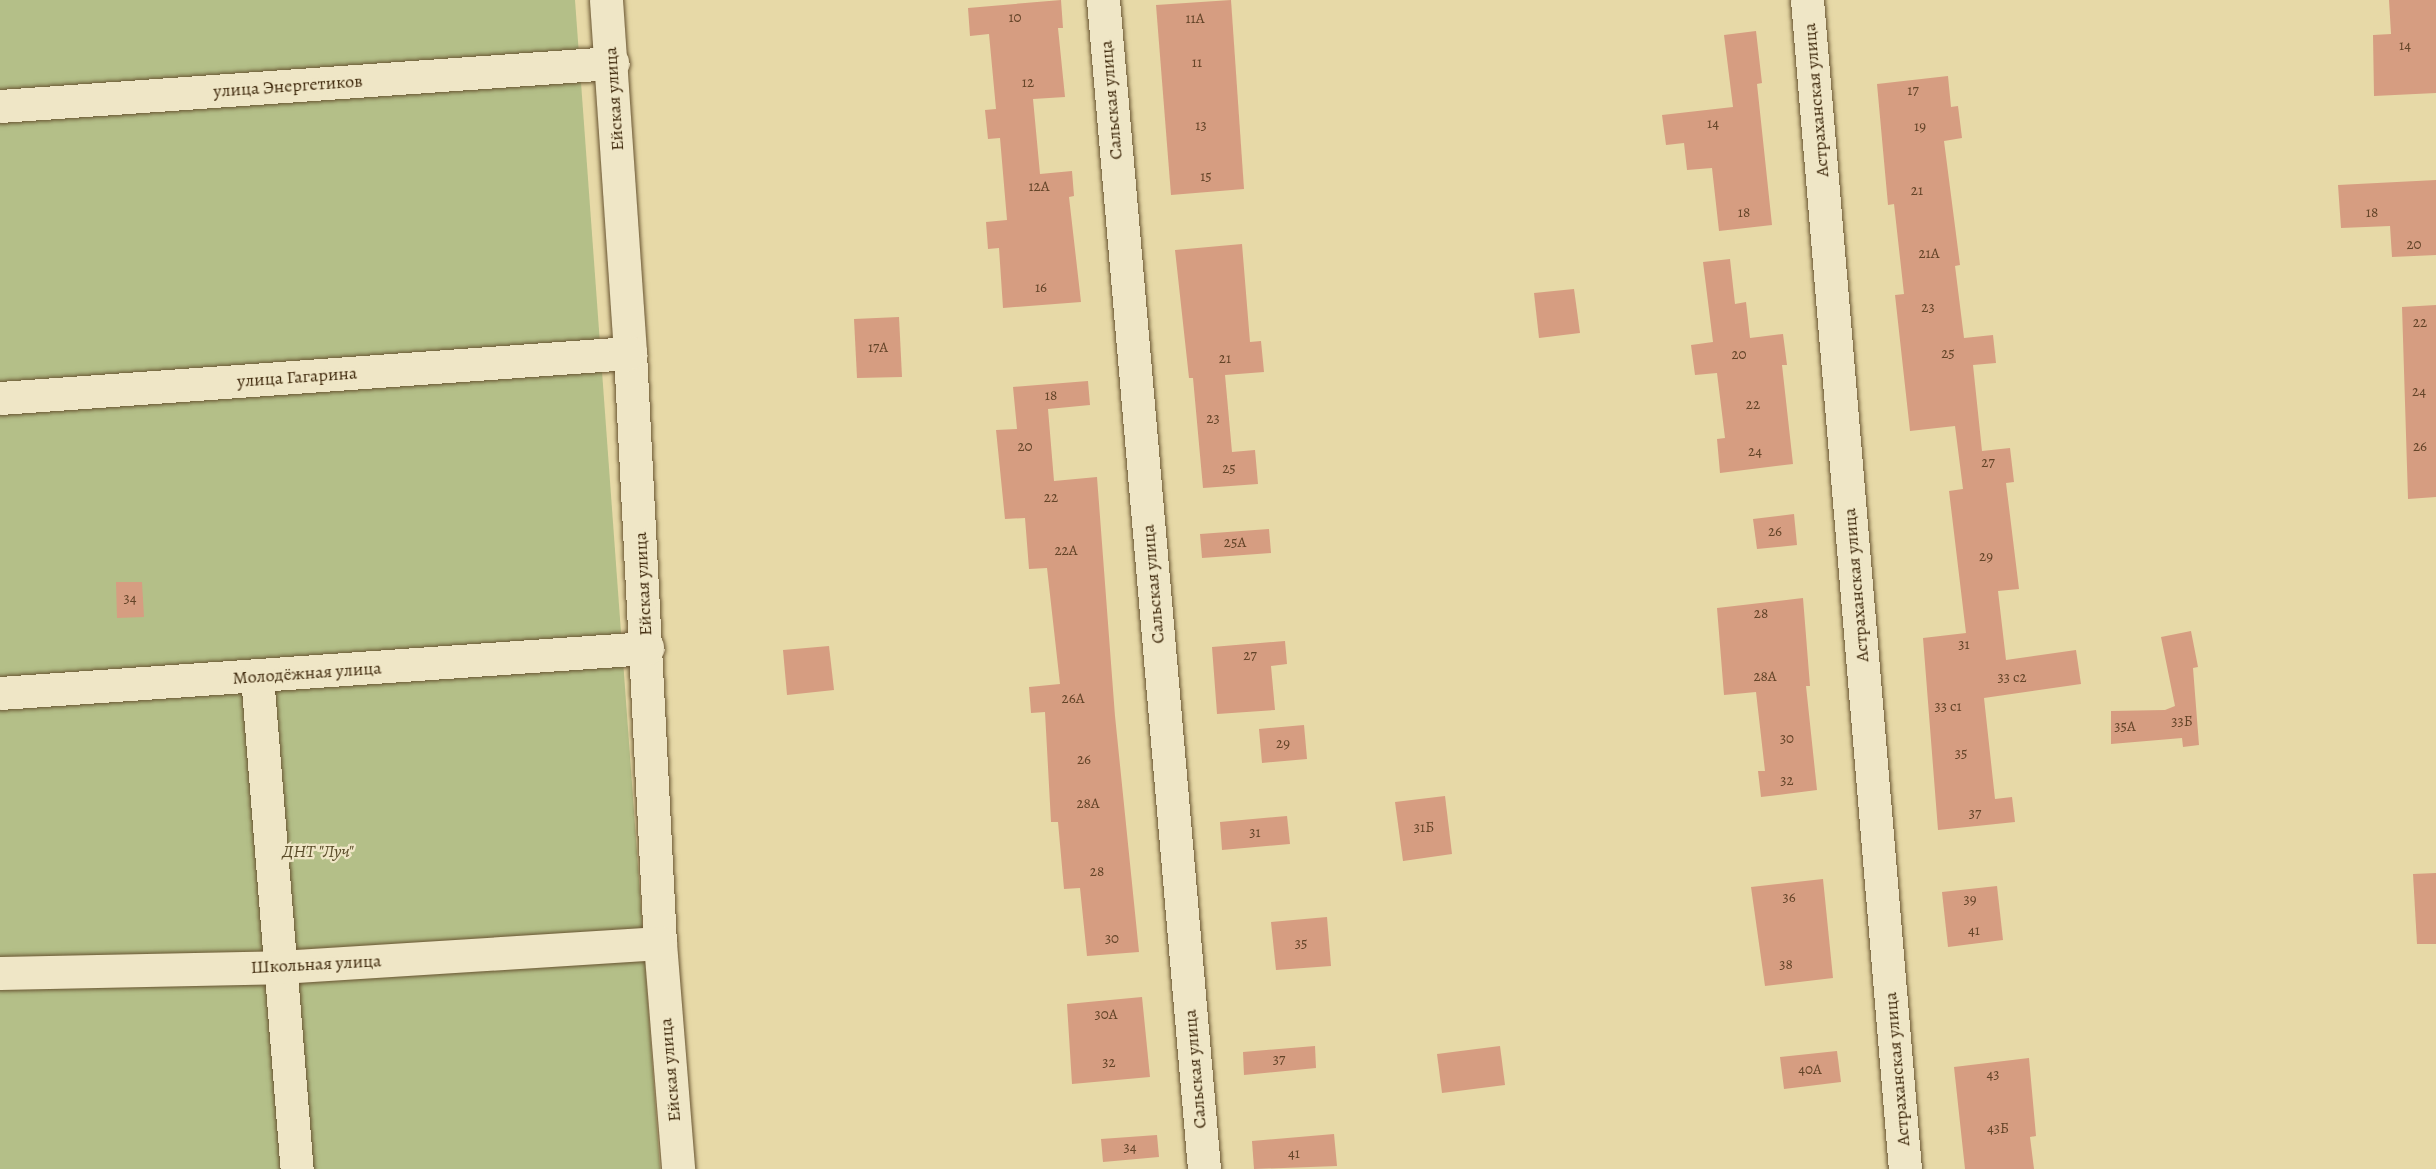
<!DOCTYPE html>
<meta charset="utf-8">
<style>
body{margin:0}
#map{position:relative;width:2436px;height:1169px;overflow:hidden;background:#e7d9a7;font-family:Alegreya,serif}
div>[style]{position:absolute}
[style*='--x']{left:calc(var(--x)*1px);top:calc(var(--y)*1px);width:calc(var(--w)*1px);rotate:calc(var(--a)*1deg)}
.green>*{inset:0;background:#b4bf88}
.building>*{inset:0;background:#d69d81}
.roads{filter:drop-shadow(0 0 2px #685431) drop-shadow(0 0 2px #685431)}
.minor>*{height:33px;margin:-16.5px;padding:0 16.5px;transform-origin:16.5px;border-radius:16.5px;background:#efe6c6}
span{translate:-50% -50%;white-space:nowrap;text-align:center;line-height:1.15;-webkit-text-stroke:4.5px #efe6c6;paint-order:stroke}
.number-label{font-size:15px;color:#634428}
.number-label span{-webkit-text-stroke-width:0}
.street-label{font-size:18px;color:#3d270a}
.park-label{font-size:18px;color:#5b4d2a;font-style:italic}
</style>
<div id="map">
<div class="green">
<i style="clip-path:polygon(0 0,575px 0,660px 1169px,0 1169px)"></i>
</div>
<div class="building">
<i style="clip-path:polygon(1061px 0,1063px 28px,1058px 28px,1065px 97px,1033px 99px,1040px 174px,1072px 171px,1074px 196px,1069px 197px,1081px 302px,1003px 308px,999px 248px,988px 249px,986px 222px,1007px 220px,1000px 138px,988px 139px,985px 110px,996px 109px,989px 34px,970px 36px,968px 8px)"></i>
<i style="clip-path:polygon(1231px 0,1244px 189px,1171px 195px,1156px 5px)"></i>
<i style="clip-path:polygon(2389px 0,2436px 0,2436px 93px,2374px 96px,2373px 35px,2391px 34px)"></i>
<i style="clip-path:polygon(1756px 31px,1762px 83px,1757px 84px,1772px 225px,1719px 231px,1712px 168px,1687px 170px,1684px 143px,1666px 145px,1662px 115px,1733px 107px,1724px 35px)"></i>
<i style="clip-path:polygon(1948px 76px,1951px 107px,1958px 106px,1962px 138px,1944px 141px,1960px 265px,1955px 266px,1964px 338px,1993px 335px,1996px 363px,1973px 365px,1982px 451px,2010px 448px,2014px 482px,2006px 483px,2019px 589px,1998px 591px,2006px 660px,2076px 650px,2081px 684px,1984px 698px,1995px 799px,2012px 797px,2015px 822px,1938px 830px,1923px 638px,1966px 633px,1949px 491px,1963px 489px,1955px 426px,1910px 431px,1895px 295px,1904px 294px,1894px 204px,1888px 205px,1877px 84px)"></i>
<i style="clip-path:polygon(2436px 180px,2436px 255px,2392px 257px,2390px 226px,2341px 228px,2338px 185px)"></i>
<i style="clip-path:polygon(1242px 244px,1250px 342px,1261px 341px,1264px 372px,1225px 375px,1232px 452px,1255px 450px,1258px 484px,1203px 488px,1193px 378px,1189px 378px,1175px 250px)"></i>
<i style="clip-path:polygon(1730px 259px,1735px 304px,1746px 302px,1750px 338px,1783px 334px,1787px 365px,1782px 365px,1793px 464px,1720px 473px,1717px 439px,1725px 438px,1717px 373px,1695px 375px,1691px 345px,1713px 342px,1703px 262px)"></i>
<i style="clip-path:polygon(1574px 289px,1580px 333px,1539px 338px,1534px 293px)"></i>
<i style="clip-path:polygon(2436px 305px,2436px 497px,2408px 499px,2402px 307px)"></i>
<i style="clip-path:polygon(899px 317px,902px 377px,857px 378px,854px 319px)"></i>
<i style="clip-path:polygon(1088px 381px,1090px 405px,1048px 409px,1054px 481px,1097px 477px,1115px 716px,1139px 952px,1087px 956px,1080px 888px,1064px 889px,1058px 822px,1051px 822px,1045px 712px,1031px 713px,1029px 687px,1060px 684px,1047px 568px,1029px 569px,1025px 518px,1005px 519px,996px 430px,1017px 429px,1013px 387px)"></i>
<i style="clip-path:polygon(1794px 514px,1797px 545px,1757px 549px,1753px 519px)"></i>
<i style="clip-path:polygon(1269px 529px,1271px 553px,1202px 558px,1200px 534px)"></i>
<i style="clip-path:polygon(116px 582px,142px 582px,144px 617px,117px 618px)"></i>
<i style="clip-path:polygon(1803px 598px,1810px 686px,1806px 686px,1817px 790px,1761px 797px,1758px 771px,1765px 771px,1756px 692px,1724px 695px,1717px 608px)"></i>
<i style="clip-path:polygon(2191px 631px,2198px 667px,2193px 668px,2199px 745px,2183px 747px,2182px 738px,2111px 744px,2111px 711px,2165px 710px,2175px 706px,2161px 637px)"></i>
<i style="clip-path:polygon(1285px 641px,1287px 664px,1271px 666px,1275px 710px,1217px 714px,1212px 647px)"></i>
<i style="clip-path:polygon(829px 646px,834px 690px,787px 695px,783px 650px)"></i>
<i style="clip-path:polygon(1304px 725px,1307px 759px,1262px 763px,1259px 729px)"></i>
<i style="clip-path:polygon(1445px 796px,1452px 854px,1403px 861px,1395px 802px)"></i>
<i style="clip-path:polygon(1287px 816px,1290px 844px,1222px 850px,1220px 822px)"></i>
<i style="clip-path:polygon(2436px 873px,2436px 944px,2417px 944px,2413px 874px)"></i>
<i style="clip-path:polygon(1823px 879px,1833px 978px,1765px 986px,1751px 887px)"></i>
<i style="clip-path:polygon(1997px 886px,2003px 940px,1948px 947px,1942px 892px)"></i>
<i style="clip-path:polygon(1327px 917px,1331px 966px,1276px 970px,1271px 922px)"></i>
<i style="clip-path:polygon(1142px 997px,1150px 1077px,1072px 1084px,1067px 1004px)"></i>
<i style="clip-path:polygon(1315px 1046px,1316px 1068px,1244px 1075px,1243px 1052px)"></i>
<i style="clip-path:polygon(1500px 1046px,1505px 1085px,1442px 1093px,1437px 1054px)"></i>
<i style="clip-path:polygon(1837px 1051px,1841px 1082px,1784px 1089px,1780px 1057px)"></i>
<i style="clip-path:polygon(2029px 1058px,2036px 1136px,2030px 1137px,2034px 1169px,1965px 1169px,1954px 1067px)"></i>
<i style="clip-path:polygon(1334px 1134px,1337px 1166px,1254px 1169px,1252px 1141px)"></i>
<i style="clip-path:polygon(1157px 1135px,1159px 1157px,1103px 1162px,1101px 1139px)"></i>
</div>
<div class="roads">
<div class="minor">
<i style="--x:606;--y:0;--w:354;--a:86.1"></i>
<i style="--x:630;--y:353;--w:591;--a:87.09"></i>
<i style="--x:660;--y:943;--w:227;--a:85.4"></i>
<i style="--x:1103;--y:0;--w:1173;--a:85.06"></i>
<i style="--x:1807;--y:0;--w:1173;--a:85.21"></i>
<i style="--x:0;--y:106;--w:614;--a:-4.02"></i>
<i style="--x:0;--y:398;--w:632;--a:-4.09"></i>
<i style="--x:257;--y:676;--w:495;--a:85.4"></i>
<i style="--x:0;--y:693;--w:649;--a:-3.98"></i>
<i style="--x:0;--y:973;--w:280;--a:-1.2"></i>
<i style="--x:280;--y:967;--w:381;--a:-3.6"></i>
</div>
</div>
<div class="number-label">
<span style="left:1015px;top:18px">10</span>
<span style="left:1195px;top:19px">11А</span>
<span style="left:2405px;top:46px">14</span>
<span style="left:1197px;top:63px">11</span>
<span style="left:1028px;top:83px">12</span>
<span style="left:1913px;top:91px">17</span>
<span style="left:1713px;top:124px">14</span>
<span style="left:1201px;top:126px">13</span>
<span style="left:1920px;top:127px">19</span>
<span style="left:1206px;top:177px">15</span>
<span style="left:1039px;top:187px">12А</span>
<span style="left:1917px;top:191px">21</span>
<span style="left:1744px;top:213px">18</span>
<span style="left:2372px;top:213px">18</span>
<span style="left:2414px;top:245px">20</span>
<span style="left:1929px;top:254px">21А</span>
<span style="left:1041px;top:288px">16</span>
<span style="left:1928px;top:308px">23</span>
<span style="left:2420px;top:323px">22</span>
<span style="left:878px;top:348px">17А</span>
<span style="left:1948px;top:354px">25</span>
<span style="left:1739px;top:355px">20</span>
<span style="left:1225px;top:359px">21</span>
<span style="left:2419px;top:392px">24</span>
<span style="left:1051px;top:396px">18</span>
<span style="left:1753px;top:405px">22</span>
<span style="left:1213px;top:419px">23</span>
<span style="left:1025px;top:447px">20</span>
<span style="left:2420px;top:447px">26</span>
<span style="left:1755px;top:452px">24</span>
<span style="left:1988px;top:463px">27</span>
<span style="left:1229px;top:469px">25</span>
<span style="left:1051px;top:498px">22</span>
<span style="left:1775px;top:532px">26</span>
<span style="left:1235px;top:543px">25А</span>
<span style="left:1066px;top:551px">22А</span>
<span style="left:1986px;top:557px">29</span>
<span style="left:130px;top:599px">34</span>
<span style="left:1761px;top:614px">28</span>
<span style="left:1964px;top:645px">31</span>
<span style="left:1250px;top:656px">27</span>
<span style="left:1765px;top:677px">28А</span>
<span style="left:2012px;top:678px">33 с2</span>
<span style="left:1073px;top:699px">26А</span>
<span style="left:1948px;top:707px">33 с1</span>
<span style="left:2182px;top:722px">33Б</span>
<span style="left:2125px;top:727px">35А</span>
<span style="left:1787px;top:739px">30</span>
<span style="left:1283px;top:744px">29</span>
<span style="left:1961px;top:754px">35</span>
<span style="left:1084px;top:760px">26</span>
<span style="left:1787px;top:781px">32</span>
<span style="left:1088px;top:804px">28А</span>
<span style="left:1975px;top:814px">37</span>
<span style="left:1424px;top:828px">31Б</span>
<span style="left:1255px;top:833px">31</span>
<span style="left:1097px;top:872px">28</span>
<span style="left:1789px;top:898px">36</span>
<span style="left:1970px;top:900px">39</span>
<span style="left:1974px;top:931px">41</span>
<span style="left:1112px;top:939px">30</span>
<span style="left:1301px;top:944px">35</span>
<span style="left:1786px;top:965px">38</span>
<span style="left:1106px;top:1015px">30А</span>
<span style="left:1279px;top:1060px">37</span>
<span style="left:1109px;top:1063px">32</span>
<span style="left:1810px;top:1070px">40А</span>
<span style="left:1993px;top:1075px">43</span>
<span style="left:1998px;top:1129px">43Б</span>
<span style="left:1130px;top:1148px">34</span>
<span style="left:1294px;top:1154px">41</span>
</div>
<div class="street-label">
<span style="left:288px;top:86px;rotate:-4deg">улица Энергетиков</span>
<span style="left:614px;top:99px;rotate:-94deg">Ейская улица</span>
<span style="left:1111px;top:100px;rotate:-95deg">Сальская улица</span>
<span style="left:1816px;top:100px;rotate:-95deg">Астраханская улица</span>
<span style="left:297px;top:377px;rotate:-4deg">улица Гагарина</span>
<span style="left:643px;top:584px;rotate:-93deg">Ейская улица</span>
<span style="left:1153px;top:584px;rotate:-95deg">Сальская улица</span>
<span style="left:1856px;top:585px;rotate:-95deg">Астраханская улица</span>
<span style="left:307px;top:673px;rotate:-4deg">Молодёжная улица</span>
<span style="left:316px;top:964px;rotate:-3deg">Школьная улица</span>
<span style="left:1195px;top:1069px;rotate:-95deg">Сальская улица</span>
<span style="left:1897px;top:1069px;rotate:-95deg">Астраханская улица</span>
<span style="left:670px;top:1070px;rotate:-95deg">Ейская улица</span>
</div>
<div class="park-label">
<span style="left:318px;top:851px">ДНТ "Луч"</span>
</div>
</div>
